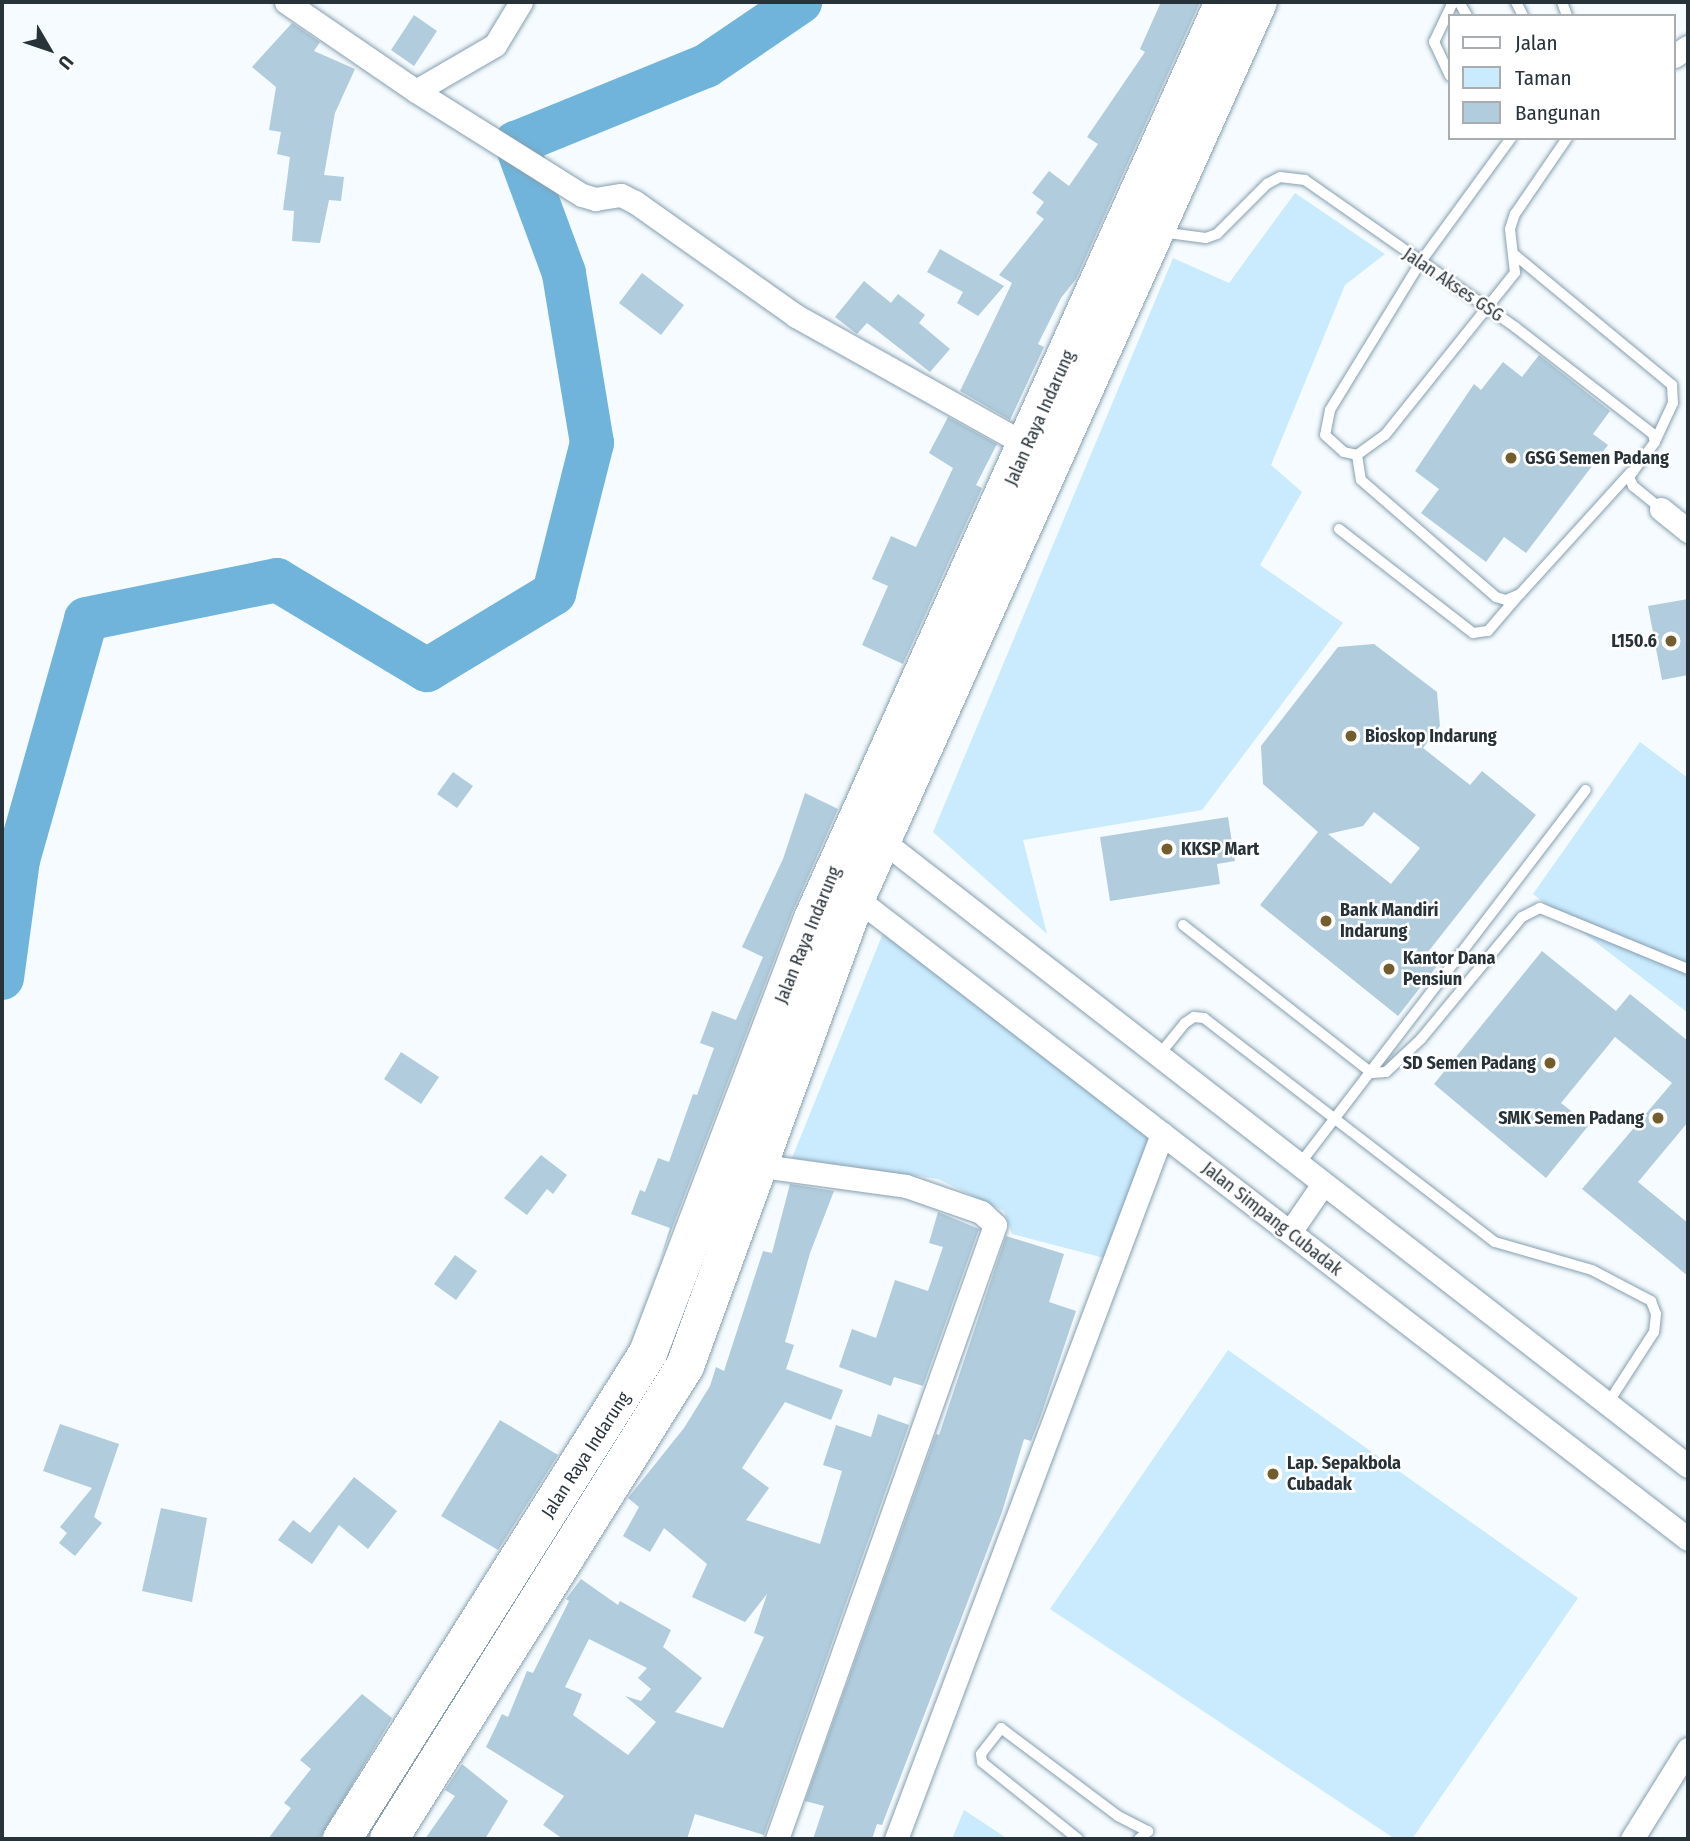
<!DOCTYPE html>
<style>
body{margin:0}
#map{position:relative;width:1690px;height:1841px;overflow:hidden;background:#f5fbfe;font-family:"Fira Sans Condensed",sans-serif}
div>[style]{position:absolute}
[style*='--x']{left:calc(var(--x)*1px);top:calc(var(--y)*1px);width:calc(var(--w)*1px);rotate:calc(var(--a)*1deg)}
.green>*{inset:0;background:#caeafd}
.river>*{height:44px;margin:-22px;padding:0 22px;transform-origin:22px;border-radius:22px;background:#70b4db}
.building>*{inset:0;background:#b1ccdc}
.roads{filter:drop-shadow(0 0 2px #859faf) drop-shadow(0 0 2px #859faf)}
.lane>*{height:10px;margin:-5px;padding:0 5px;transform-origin:5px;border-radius:5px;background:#fff}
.street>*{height:23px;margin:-11.5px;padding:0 11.5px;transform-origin:11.5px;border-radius:11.5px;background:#fff}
.highway>*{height:38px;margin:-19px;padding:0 19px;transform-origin:19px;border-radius:19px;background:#fff}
.dots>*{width:19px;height:19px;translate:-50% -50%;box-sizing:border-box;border:4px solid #fff;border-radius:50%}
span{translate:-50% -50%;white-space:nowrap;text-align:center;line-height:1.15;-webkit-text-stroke:5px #fff;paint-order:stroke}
.street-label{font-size:18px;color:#283339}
.poi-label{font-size:18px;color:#283339;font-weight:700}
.left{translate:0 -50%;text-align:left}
.right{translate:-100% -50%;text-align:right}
.frame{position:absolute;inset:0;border:4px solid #283339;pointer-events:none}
.legend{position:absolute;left:1448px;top:14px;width:228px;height:126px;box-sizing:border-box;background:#fff;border:2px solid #a9adb0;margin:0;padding:9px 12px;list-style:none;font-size:21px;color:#283339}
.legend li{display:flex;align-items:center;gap:14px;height:35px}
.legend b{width:35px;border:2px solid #a9adb0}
.north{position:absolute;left:14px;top:14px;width:70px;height:70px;-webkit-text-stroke:5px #fff;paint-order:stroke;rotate:129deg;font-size:19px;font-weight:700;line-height:28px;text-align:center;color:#283339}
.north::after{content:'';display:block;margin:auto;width:24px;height:32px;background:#283339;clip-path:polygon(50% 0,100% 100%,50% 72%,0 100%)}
</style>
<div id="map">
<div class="green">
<i style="clip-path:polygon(1295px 193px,1385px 254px,1345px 285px,1271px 465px,1302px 492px,1260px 565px,1343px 623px,1202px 810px,1023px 840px,1047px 934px,933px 832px,1173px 258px,1229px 283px)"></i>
<i style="clip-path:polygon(1640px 742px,1688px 778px,1688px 1013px,1533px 894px)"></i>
<i style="clip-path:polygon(890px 916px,1156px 1125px,1104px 1258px,1012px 1234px,1004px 1211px,938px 1179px,792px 1158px)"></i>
<i style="clip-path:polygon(1228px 1350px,1578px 1598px,1412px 1839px,1395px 1839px,1050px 1609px)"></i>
<i style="clip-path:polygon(964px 1810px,1008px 1839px,952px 1839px)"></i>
</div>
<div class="river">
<i style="--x:2;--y:978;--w:119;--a:-82.3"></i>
<i style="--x:18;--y:860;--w:250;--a:-74.2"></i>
<i style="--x:86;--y:619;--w:195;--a:-11.5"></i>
<i style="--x:277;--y:580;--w:175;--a:31"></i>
<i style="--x:427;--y:670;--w:149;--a:-31.2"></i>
<i style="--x:554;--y:593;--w:155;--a:-75.8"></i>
<i style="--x:592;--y:443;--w:172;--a:-99.4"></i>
<i style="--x:564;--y:273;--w:139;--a:-110.3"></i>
<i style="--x:516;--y:143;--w:205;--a:-22.1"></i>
<i style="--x:706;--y:66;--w:114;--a:-34.2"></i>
</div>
<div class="building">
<i style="clip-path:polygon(1161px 2px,1200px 2px,1076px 279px,1061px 298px,1038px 344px,1044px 347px,1010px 420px,960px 391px,1012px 283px,999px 275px,1044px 219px,1036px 213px,1044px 202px,1032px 193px,1049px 171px,1069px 186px,1098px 144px,1087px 137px,1145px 52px,1140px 49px)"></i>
<i style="clip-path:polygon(414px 15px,437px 31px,414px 66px,391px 50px)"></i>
<i style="clip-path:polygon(292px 23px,320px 42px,314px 51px,355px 69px,335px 113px,324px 175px,344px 177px,341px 201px,329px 200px,320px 243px,292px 241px,294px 211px,283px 210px,290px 157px,277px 154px,281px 132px,269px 130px,276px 87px,252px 67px)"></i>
<i style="clip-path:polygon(940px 249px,1004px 286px,978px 316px,957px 303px,963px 292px,927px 272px)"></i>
<i style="clip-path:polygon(642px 273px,684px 305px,661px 335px,619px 303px)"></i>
<i style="clip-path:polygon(864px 281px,891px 303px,898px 294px,925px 315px,919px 323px,950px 349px,930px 372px,867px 323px,857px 334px,835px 317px)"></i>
<i style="clip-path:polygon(1539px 355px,1610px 411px,1593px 434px,1608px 445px,1526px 553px,1504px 537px,1486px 562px,1421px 513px,1439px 489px,1415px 471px,1474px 384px,1481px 390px,1503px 362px,1522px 377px)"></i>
<i style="clip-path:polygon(948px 417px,997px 444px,976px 485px,982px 488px,903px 664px,862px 645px,888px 586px,872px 579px,891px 536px,916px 547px,953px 468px,929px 453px)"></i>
<i style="clip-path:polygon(1688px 599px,1688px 675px,1662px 680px,1648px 606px)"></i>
<i style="clip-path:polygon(evenodd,1374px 644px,1437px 692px,1440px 726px,1423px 748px,1470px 785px,1482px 771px,1536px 815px,1424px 957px,1437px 966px,1398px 1016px,1260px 905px,1318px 832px,1263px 784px,1261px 746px,1338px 647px,1374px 644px,1374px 812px,1420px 848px,1391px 884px,1328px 834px,1363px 826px,1374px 812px)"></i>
<i style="clip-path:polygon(453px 772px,473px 786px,457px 808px,437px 794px)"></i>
<i style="clip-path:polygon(805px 793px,838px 809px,792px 913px,660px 1260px,670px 1228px,631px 1214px,640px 1190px,645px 1192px,658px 1158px,669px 1162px,693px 1094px,697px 1095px,714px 1048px,700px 1043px,712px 1011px,736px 1020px,763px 957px,742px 947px,783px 859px)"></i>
<i style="clip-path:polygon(1228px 817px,1235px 861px,1217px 864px,1220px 884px,1110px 901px,1100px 837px)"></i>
<i style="clip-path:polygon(1542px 951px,1616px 1011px,1630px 994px,1688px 1041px,1688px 1122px,1638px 1182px,1688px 1223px,1688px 1276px,1582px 1189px,1672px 1083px,1615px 1037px,1561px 1103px,1589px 1125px,1546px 1178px,1434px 1084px)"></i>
<i style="clip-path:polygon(401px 1052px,439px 1077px,421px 1104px,384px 1079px)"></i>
<i style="clip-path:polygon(541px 1155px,567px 1175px,553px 1194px,547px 1189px,527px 1215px,504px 1198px)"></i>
<i style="clip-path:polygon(evenodd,790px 1184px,834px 1191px,810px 1253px,785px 1342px,794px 1345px,786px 1369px,843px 1390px,831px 1420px,785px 1402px,742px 1468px,769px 1488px,746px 1520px,820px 1544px,842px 1471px,823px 1465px,836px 1425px,871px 1437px,878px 1414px,909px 1425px,764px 1835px,695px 1814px,687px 1839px,563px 1839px,543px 1825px,564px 1796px,486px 1747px,502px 1714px,508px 1717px,527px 1671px,533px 1673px,569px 1601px,566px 1599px,581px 1579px,618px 1605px,620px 1601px,671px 1630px,663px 1647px,702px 1678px,675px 1712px,723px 1728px,764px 1637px,754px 1633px,767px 1594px,745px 1622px,692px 1597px,707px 1564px,664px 1528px,650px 1552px,623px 1536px,639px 1507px,628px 1498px,684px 1428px,710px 1386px,716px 1367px,724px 1371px,763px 1251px,772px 1253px,790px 1184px,589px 1639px,647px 1668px,638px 1678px,651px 1689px,641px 1701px,625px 1696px,656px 1722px,628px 1755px,573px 1715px,582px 1694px,565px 1687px,589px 1639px)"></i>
<i style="clip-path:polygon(938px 1212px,979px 1229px,923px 1386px,894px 1377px,891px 1386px,839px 1367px,852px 1329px,876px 1338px,895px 1280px,928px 1291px,943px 1247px,929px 1243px)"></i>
<i style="clip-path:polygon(1006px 1236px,1064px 1254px,1049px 1302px,1076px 1311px,1040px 1418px,1031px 1441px,1024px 1439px,1002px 1512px,882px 1825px,877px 1824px,872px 1839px,813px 1839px,824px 1806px,805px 1801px,936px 1434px,939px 1435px)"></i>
<i style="clip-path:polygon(455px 1255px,477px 1271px,456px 1300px,434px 1284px)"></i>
<i style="clip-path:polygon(500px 1420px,558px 1455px,498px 1550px,441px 1516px)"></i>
<i style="clip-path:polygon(60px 1424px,119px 1444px,94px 1517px,102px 1523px,75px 1556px,59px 1543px,67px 1533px,60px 1527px,92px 1488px,43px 1471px)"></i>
<i style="clip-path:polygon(354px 1477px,397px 1511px,368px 1549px,339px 1525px,312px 1564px,278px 1540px,293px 1520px,310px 1533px)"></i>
<i style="clip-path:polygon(161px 1508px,207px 1518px,192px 1602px,142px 1591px)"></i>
<i style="clip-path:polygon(362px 1694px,392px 1718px,321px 1837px,268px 1839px,291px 1808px,284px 1803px,311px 1769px,300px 1760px)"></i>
<i style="clip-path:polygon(462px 1764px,508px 1801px,485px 1839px,425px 1839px,455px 1796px,445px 1790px)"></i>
</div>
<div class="roads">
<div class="lane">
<i style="--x:1459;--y:2;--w:16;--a:60"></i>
<i style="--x:1516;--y:2;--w:16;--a:63"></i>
<i style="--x:1562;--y:2;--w:15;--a:70"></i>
<i style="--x:1450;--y:76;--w:38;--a:-115"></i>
<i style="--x:1434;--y:42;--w:44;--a:-64.6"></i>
<i style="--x:1511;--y:138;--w:155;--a:126.1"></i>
<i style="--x:1420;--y:263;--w:172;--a:121.5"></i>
<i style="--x:1330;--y:410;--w:25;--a:101"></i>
<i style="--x:1325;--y:435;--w:25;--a:42"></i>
<i style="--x:1344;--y:452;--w:13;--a:13"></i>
<i style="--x:1357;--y:455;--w:34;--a:-36"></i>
<i style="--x:1385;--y:435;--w:208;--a:-51.3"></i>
<i style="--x:1515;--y:273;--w:44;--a:-96.5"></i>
<i style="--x:1510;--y:229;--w:16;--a:-72"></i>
<i style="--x:1515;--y:214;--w:92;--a:-55.6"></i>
<i style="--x:1161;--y:232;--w:45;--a:7.6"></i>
<i style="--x:1206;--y:238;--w:12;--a:-20"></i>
<i style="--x:1217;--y:234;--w:71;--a:-45"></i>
<i style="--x:1267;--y:184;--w:15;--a:-28"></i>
<i style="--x:1280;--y:177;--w:25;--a:7"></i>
<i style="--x:1305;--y:180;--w:256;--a:35"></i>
<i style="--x:1515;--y:327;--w:175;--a:37.8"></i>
<i style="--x:1653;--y:434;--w:8;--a:76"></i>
<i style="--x:1655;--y:442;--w:44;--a:126.6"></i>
<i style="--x:1629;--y:477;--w:10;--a:66"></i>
<i style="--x:1633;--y:486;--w:36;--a:39"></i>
<i style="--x:1515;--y:255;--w:204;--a:39.6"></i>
<i style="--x:1672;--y:385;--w:18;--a:87"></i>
<i style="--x:1673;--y:403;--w:40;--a:115"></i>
<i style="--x:1357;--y:455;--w:25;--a:81"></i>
<i style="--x:1361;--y:480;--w:179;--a:40.9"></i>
<i style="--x:1496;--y:597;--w:10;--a:17"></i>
<i style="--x:1506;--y:600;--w:15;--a:-23"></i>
<i style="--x:1520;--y:594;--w:165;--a:-47.7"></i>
<i style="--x:1339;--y:529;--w:170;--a:37.8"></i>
<i style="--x:1473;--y:633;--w:15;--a:-8"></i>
<i style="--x:1488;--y:631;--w:46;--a:-49.4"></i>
<i style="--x:1183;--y:925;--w:240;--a:38.1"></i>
<i style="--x:1372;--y:1073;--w:14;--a:-4"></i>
<i style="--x:1386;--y:1072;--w:48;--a:-43.3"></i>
<i style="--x:1421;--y:1039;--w:158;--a:-50.4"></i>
<i style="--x:1522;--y:917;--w:20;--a:-27"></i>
<i style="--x:1540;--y:908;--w:160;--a:22.4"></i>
<i style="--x:1159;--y:1055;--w:41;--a:-50.9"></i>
<i style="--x:1185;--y:1023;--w:11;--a:-34"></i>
<i style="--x:1194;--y:1017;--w:10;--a:6"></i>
<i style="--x:1204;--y:1018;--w:367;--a:37.6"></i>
<i style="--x:1495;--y:1242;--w:101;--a:16.1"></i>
<i style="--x:1592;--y:1270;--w:67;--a:27.7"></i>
<i style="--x:1651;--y:1301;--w:14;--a:69"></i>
<i style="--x:1656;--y:1314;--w:18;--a:96"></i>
<i style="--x:1654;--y:1332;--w:85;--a:122.9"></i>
<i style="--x:1299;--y:1165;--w:472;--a:-52.6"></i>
<i style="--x:1078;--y:1839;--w:123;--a:-141.3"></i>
<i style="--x:982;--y:1762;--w:8;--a:-97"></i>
<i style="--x:981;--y:1754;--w:33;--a:-52"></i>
<i style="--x:1001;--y:1728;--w:146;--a:36.9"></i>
<i style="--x:1118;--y:1816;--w:34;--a:27"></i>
<i style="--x:1148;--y:1831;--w:12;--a:138"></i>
</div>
<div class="street">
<i style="--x:286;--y:2;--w:158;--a:34.4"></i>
<i style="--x:521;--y:2;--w:50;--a:121.2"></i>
<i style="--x:495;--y:45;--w:91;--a:149.8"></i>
<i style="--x:416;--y:91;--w:196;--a:32.1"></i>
<i style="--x:582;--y:195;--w:14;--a:17"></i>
<i style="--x:595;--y:199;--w:26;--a:-9"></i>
<i style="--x:621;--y:195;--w:16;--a:27"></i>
<i style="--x:635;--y:202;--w:197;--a:35.3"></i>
<i style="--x:796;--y:316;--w:265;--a:29.2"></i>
<i style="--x:1674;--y:56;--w:17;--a:-33"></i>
<i style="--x:1661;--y:509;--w:35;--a:39"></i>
<i style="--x:875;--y:835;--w:1029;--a:37.82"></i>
<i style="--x:850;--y:888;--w:12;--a:59"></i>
<i style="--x:856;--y:898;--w:1050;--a:37.61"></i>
<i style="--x:762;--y:1166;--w:145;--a:7.9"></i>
<i style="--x:906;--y:1186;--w:79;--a:19.1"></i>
<i style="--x:981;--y:1212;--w:19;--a:43"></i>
<i style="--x:995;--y:1225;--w:652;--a:109.55"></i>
<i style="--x:1290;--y:1232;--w:58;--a:-55.5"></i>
<i style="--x:896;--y:1839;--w:754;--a:-69.33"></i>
<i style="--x:1632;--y:1839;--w:106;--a:-58.1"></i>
</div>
<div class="highway">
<i style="--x:342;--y:1839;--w:574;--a:-57.8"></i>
<i style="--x:648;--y:1353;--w:462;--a:-69.2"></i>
<i style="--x:812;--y:921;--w:1007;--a:-65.85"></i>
<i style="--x:389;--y:1839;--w:558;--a:-57.96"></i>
<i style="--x:685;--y:1366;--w:498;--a:-69.9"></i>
<i style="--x:856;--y:898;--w:982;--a:-65.84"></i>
</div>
</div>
<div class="dots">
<i style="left:1511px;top:458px;background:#735d2d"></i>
<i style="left:1671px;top:641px;background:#735d2d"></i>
<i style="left:1351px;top:736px;background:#735d2d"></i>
<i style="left:1167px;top:849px;background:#735d2d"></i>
<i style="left:1326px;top:921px;background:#735d2d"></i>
<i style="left:1389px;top:969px;background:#735d2d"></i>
<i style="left:1550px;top:1063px;background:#735d2d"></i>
<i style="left:1658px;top:1118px;background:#735d2d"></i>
<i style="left:1273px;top:1474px;background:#735d2d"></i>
</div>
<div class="street-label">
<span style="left:1453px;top:285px;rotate:34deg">Jalan Akses GSG</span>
<span style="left:1040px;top:418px;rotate:-66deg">Jalan Raya Indarung</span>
<span style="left:808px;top:935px;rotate:-68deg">Jalan Raya Indarung</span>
<span style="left:1272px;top:1219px;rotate:38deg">Jalan Simpang Cubadak</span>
<span style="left:586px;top:1455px;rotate:-57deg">Jalan Raya Indarung</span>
</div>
<div class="poi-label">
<span class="left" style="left:1525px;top:458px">GSG Semen Padang</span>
<span class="right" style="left:1657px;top:641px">L150.6</span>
<span class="left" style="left:1365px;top:736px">Bioskop Indarung</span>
<span class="left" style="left:1181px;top:849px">KKSP Mart</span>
<span class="left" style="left:1340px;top:921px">Bank Mandiri<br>Indarung</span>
<span class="left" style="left:1403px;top:969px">Kantor Dana<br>Pensiun</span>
<span class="right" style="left:1536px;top:1063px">SD Semen Padang</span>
<span class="right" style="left:1644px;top:1118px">SMK Semen Padang</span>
<span class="left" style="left:1287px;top:1474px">Lap. Sepakbola<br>Cubadak</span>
</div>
<div class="frame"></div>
<ul class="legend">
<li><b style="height:9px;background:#fff"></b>Jalan</li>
<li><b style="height:19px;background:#caeafd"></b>Taman</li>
<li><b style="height:19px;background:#b1ccdc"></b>Bangunan</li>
</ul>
<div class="north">U</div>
</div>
